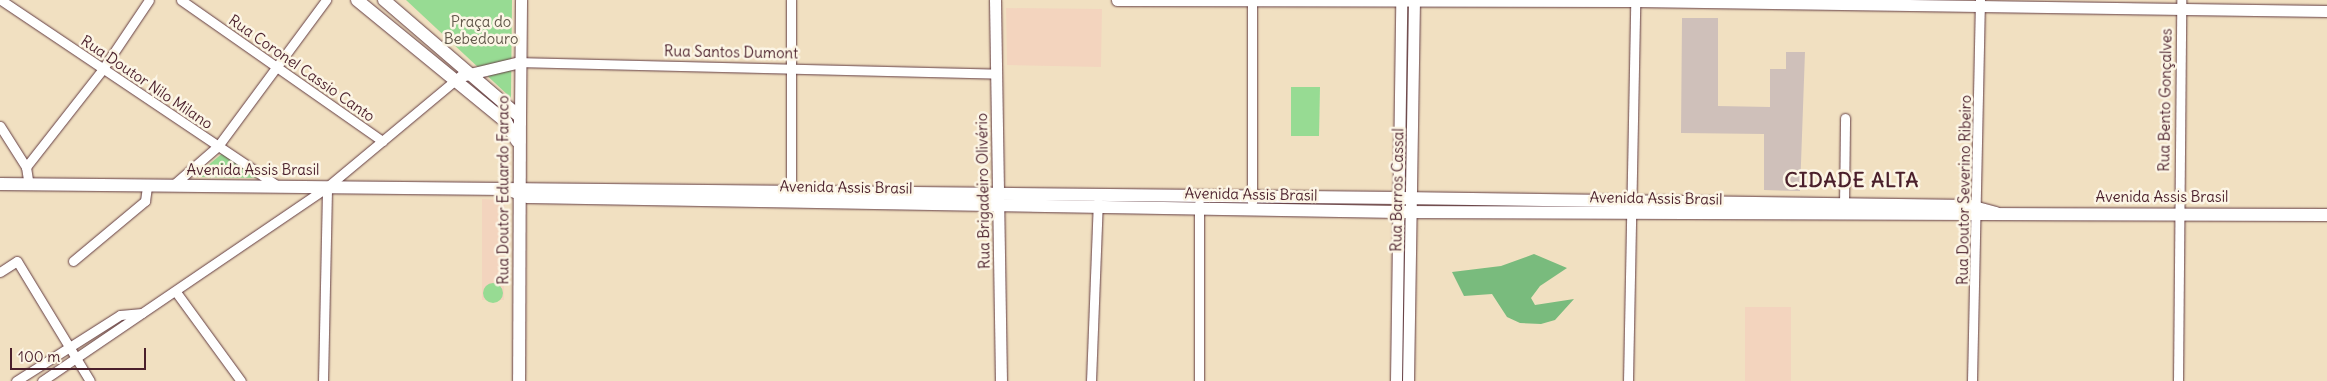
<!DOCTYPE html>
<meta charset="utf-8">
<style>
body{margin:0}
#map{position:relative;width:2327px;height:381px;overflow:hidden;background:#f1e0c1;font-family:Delius,sans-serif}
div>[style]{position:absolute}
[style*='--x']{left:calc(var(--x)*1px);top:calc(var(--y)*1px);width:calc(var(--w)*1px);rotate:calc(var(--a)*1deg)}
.built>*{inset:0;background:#f3d4be}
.industrial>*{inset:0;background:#cfc0ba}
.green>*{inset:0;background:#97db93}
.round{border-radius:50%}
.forest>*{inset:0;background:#79bb7d}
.roads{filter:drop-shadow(0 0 1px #633c42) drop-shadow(0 0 1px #633c42)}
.minor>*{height:9px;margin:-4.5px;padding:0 4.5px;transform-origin:4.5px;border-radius:4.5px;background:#fff}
.tertiary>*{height:11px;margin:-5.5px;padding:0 5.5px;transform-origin:5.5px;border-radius:5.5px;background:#fff}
.secondary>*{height:12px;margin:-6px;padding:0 6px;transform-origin:6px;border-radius:6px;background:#fff}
span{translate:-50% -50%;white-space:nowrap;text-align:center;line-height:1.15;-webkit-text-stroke:5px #fcf5e5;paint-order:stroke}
.park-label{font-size:15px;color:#61574a}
.street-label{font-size:15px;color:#4a1f2b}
.district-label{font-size:20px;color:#4a1f2b;font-weight:700;letter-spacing:1px}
.scale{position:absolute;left:10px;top:348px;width:136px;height:22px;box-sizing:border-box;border:2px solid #4a1f2b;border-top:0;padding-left:6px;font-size:15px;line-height:18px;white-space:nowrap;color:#4a1f2b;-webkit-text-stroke:4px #fcf5e5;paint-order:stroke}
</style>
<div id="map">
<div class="built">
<i style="clip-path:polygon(1006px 8px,1102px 9px,1101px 67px,1007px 65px)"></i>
<i style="clip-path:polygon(482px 199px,505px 200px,504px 300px,482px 300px)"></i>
<i style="clip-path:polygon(1745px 307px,1791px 307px,1791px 381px,1745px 381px)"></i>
</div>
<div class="industrial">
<i style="clip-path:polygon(1682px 18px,1718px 18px,1718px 106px,1770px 107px,1770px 69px,1786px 69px,1786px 52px,1805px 52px,1800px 191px,1764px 190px,1764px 134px,1681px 133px)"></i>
</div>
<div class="green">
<i style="clip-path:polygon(406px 0,512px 0,511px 98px)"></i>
<i style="clip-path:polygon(1291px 87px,1320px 87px,1319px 136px,1291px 136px)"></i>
<i style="clip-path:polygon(224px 152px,263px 178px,194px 177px)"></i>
<i class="round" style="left:483px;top:283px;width:20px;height:20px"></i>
</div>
<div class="forest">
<i style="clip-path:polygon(1534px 254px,1567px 268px,1540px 286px,1531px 298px,1535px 305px,1574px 299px,1555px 320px,1541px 324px,1520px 323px,1507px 317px,1492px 294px,1464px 296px,1452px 272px,1501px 266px)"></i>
</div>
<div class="roads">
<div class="minor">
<i style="--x:1;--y:0;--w:335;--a:33.9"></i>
<i style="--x:181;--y:0;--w:246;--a:35"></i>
<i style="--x:520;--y:62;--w:476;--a:1.4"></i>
<i style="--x:0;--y:126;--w:49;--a:57.6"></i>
<i style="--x:26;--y:167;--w:18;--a:81"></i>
<i style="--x:26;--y:167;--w:123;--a:-51.9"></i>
<i style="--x:102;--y:70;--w:84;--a:-56.1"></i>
<i style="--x:172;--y:186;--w:61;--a:-41"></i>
<i style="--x:218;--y:146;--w:182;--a:-53.5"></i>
<i style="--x:791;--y:197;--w:197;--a:-90"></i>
<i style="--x:1252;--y:202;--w:200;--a:-90"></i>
<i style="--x:1199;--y:204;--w:177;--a:90"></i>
<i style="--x:1844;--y:205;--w:87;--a:-89.3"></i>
<i style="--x:73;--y:261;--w:94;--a:-39.8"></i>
<i style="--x:145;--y:201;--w:15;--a:-82"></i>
<i style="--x:0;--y:272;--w:20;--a:-33"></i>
<i style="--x:17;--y:261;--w:140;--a:58.7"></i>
<i style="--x:176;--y:292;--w:110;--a:53.9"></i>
<i style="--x:16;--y:381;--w:123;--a:-32.4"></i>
<i style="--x:120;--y:315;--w:22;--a:-5"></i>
<i style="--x:42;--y:381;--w:345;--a:-34.2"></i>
<i style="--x:327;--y:187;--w:165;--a:-39.8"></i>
<i style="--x:323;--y:381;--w:194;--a:-88.8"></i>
<i style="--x:1091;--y:381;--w:179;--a:-87.8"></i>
<i style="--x:1628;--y:381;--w:381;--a:-88.9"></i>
<i style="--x:1972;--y:381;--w:381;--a:-88.8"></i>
<i style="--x:2178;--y:381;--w:381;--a:-89.5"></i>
</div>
<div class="tertiary">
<i style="--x:995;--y:0;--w:381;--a:89.1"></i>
<i style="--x:1117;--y:0;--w:518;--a:0.11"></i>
<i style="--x:1635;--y:1;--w:692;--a:0.83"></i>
<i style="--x:461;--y:76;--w:61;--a:-13.3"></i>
<i style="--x:520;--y:117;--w:117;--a:-89.5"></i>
<i style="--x:1396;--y:381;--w:381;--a:-89.2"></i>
<i style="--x:1408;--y:381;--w:381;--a:-89.1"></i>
</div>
<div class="secondary">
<i style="--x:357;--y:0;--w:193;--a:39.3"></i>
<i style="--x:506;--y:122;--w:22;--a:60"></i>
<i style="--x:384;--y:0;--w:179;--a:40.7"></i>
<i style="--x:520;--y:117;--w:264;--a:90.2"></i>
<i style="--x:0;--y:184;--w:1400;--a:0.57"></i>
<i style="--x:1400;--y:198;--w:570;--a:0.8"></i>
<i style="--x:1970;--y:206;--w:27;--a:15"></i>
<i style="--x:507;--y:189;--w:22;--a:21"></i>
<i style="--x:528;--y:197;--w:871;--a:0.99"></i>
<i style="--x:1399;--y:212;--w:928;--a:0.19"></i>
</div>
</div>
<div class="park-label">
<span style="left:481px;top:30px">Praça do<br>Bebedouro</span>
</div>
<div class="street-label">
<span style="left:731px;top:52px;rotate:1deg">Rua Santos Dumont</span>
<span style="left:302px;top:68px;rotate:35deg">Rua Coronel Cassio Canto</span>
<span style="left:147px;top:82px;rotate:34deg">Rua Doutor Nilo Milano</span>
<span style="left:2165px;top:100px;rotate:-89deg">Rua Bento Gonçalves</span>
<span style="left:253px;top:170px">Avenida Assis Brasil</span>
<span style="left:846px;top:187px;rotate:1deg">Avenida Assis Brasil</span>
<span style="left:503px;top:190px;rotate:-90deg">Rua Doutor Eduardo Faraco</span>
<span style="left:1397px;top:190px;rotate:-89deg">Rua Barros Cassal</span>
<span style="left:1964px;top:190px;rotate:-89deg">Rua Doutor Severino Ribeiro</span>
<span style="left:983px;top:191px;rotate:-91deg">Rua Brigadeiro Olivério</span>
<span style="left:1251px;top:194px;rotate:1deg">Avenida Assis Brasil</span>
<span style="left:2162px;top:197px">Avenida Assis Brasil</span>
<span style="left:1656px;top:198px;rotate:1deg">Avenida Assis Brasil</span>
</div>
<div class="district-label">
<span style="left:1852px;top:179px">CIDADE ALTA</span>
</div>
<div class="scale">100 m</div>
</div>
